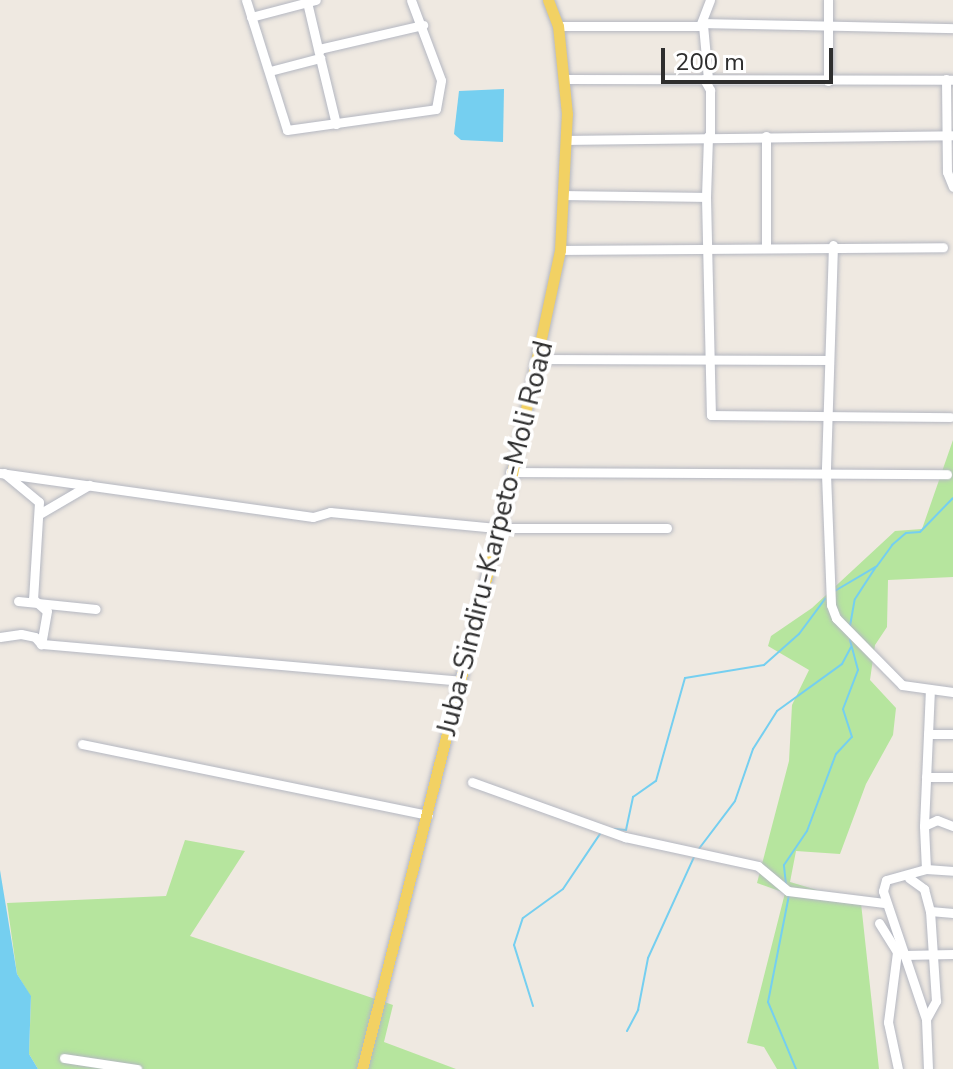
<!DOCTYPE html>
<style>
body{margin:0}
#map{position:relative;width:953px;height:1069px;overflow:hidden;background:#efe9e1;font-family:"Nunito Sans",sans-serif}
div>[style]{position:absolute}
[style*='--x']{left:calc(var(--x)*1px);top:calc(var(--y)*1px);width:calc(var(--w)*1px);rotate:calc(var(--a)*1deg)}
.green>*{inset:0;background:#b6e59e}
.water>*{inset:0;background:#75cff0}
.stream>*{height:2px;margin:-1px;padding:0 1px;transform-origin:1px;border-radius:1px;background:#75cff0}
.roads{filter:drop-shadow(0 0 2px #b4b7c1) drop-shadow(0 0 2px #b4b7c1)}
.minor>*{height:9px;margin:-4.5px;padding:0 4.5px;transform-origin:4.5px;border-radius:4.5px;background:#fff}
.major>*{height:11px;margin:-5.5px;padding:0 5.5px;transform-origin:5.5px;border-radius:5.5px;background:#f2d163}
span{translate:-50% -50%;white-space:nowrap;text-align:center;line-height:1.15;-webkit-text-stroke:8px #fff;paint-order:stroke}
.street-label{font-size:28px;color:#2e2e2e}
.scale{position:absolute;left:661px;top:48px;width:172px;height:36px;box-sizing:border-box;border:4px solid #2e2e2e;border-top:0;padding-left:10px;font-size:24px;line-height:28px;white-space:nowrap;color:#2e2e2e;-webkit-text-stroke:6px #fff;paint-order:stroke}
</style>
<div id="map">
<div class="green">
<i style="clip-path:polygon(953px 440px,953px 577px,888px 580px,887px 627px,875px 645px,870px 680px,896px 708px,893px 735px,866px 784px,840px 854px,796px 851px,790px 882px,861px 903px,879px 1069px,777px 1069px,764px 1047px,747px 1043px,785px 893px,757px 883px,789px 761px,792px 705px,809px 670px,768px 646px,771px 636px,812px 608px,895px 531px,922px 529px)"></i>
<i style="clip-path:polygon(185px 840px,245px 851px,190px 936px,393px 1005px,384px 1042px,456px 1069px,38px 1069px,29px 1054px,31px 997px,17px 974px,7px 903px,166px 896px)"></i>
</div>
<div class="water">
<i style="clip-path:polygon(504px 89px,503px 142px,461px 140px,454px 134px,459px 91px)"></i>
<i style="clip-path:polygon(0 870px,17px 974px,31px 996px,29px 1054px,38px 1069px,0 1069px)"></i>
</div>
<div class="stream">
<i style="--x:833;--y:592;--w:51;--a:-30.6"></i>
<i style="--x:877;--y:566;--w:26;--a:-54"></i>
<i style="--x:892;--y:545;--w:18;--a:-41"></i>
<i style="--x:906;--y:533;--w:14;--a:-4"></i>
<i style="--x:920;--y:532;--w:47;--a:-45.9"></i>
<i style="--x:850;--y:626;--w:27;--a:-80"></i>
<i style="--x:855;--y:599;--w:38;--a:-57"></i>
<i style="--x:614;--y:829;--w:12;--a:5"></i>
<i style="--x:626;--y:830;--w:34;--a:-78"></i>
<i style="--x:633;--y:797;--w:28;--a:-35"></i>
<i style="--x:656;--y:781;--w:107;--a:-74.3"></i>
<i style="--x:685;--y:678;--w:80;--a:-9.3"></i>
<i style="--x:764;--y:665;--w:47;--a:-41.5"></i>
<i style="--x:799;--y:634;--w:44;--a:-53.4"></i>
<i style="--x:698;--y:850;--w:61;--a:-52.9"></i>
<i style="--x:735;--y:801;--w:55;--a:-70.9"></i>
<i style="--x:753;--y:749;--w:45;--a:-57.7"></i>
<i style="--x:777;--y:711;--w:80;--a:-35.9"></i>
<i style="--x:842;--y:664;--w:19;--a:-62"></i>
<i style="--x:786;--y:885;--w:20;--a:-96"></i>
<i style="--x:784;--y:865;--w:41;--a:-55.9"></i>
<i style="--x:807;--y:831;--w:82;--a:-69.4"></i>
<i style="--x:836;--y:754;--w:23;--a:-47"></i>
<i style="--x:852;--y:737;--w:29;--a:-108"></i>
<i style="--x:843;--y:709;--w:42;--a:-69"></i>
<i style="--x:858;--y:670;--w:31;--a:-105"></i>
<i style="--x:789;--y:895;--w:109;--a:101.1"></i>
<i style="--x:768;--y:1002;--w:73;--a:67.3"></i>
<i style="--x:533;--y:1006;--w:64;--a:-107.3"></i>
<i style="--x:514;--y:945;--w:28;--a:-72"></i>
<i style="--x:523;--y:918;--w:49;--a:-35.9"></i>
<i style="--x:563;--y:889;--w:70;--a:-56.1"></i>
<i style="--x:627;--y:1031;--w:24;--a:-62"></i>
<i style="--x:638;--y:1010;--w:53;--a:-79.1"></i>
<i style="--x:648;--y:958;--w:113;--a:-65.5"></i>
</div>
<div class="roads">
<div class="minor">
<i style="--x:246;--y:0;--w:136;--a:72.5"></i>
<i style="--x:287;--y:130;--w:150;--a:-8"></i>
<i style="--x:436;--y:109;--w:29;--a:-80"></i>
<i style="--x:441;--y:80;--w:85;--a:-110.6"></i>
<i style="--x:307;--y:2;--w:52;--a:76.8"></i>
<i style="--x:251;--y:17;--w:67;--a:-14.7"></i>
<i style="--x:704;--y:23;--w:249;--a:1.2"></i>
<i style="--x:703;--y:25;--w:54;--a:84.7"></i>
<i style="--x:558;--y:26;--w:142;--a:0"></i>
<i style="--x:700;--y:26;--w:28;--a:-69"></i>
<i style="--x:319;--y:49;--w:107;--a:-13"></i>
<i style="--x:270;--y:71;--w:52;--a:-14.6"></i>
<i style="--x:320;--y:58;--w:68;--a:76.4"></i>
<i style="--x:565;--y:79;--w:388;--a:0.1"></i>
<i style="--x:704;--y:79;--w:13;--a:61"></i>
<i style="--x:710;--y:90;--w:46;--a:90"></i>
<i style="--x:946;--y:79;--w:93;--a:89.4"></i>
<i style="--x:947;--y:172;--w:16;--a:68"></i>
<i style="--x:828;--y:81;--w:81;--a:-90"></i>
<i style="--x:766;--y:136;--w:111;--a:90"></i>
<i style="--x:566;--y:140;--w:387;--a:-0.7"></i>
<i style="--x:564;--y:195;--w:142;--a:0.8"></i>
<i style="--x:706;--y:197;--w:218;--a:88.7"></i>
<i style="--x:711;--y:415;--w:239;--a:0.5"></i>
<i style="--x:706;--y:197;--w:61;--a:-88.1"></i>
<i style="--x:833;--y:245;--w:229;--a:91.8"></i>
<i style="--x:826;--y:474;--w:131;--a:87.8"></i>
<i style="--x:831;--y:605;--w:14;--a:69"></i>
<i style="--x:836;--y:618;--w:94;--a:45.4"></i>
<i style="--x:902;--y:685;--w:51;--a:7.8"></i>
<i style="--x:560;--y:250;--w:383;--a:-0.4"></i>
<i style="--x:538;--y:359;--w:290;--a:0.2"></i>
<i style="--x:510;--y:472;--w:437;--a:0.3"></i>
<i style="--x:0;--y:473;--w:316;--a:8"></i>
<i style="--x:313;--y:517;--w:18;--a:-16"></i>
<i style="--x:330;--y:512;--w:167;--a:5.5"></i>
<i style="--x:496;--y:528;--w:171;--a:0"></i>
<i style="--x:4;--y:473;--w:45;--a:39.6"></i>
<i style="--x:39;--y:502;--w:97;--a:93.5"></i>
<i style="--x:33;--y:599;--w:18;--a:41"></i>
<i style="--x:47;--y:611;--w:34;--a:100"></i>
<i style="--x:41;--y:513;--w:56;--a:-30.3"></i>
<i style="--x:18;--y:601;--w:78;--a:5.9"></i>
<i style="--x:0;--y:637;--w:21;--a:-8"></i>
<i style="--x:21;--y:634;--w:14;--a:12"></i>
<i style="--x:35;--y:637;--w:9;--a:49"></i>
<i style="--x:41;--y:644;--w:422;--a:5"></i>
<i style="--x:928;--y:734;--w:25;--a:0"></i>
<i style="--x:82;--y:744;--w:353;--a:11.6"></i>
<i style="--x:926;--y:777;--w:27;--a:0"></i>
<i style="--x:472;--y:782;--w:163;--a:19.8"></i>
<i style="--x:625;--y:837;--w:136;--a:12.3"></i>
<i style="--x:758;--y:866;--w:39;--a:40"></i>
<i style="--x:788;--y:891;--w:97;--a:7.1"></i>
<i style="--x:924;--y:826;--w:137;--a:-87.5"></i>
<i style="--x:926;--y:869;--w:27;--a:4"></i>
<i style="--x:909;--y:878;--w:19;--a:36"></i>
<i style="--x:924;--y:889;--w:23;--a:75"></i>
<i style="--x:930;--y:911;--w:23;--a:5"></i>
<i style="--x:879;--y:923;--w:34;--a:58"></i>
<i style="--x:897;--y:952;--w:71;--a:97.3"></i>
<i style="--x:888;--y:1022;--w:48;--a:78"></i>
<i style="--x:904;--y:955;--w:49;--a:-1.2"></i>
<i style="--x:926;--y:1019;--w:21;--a:-61"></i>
<i style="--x:936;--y:1001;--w:90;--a:-93.8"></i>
<i style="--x:64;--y:1058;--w:74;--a:8.6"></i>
<i style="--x:928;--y:1069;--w:50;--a:-92.3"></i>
<i style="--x:926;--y:1019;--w:135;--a:-108.6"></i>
<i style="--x:883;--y:891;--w:11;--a:-75"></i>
<i style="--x:886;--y:880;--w:41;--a:-15.4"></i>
<i style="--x:926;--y:869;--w:43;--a:-92.7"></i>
<i style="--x:924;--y:826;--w:14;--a:-25"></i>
<i style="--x:937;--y:820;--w:17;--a:21"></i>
</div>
<div class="major">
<i style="--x:362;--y:1069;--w:599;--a:-75.8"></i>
<i style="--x:509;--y:488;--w:243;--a:-77.9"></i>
<i style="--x:560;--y:250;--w:136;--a:-87.1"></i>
<i style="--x:567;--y:114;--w:88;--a:-95.8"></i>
<i style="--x:558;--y:26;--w:28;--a:-111"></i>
</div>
</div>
<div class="street-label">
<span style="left:495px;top:538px;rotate:-76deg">Juba-Sindiru-Karpeto-Moli Road</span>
</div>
<div class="scale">200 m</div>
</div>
